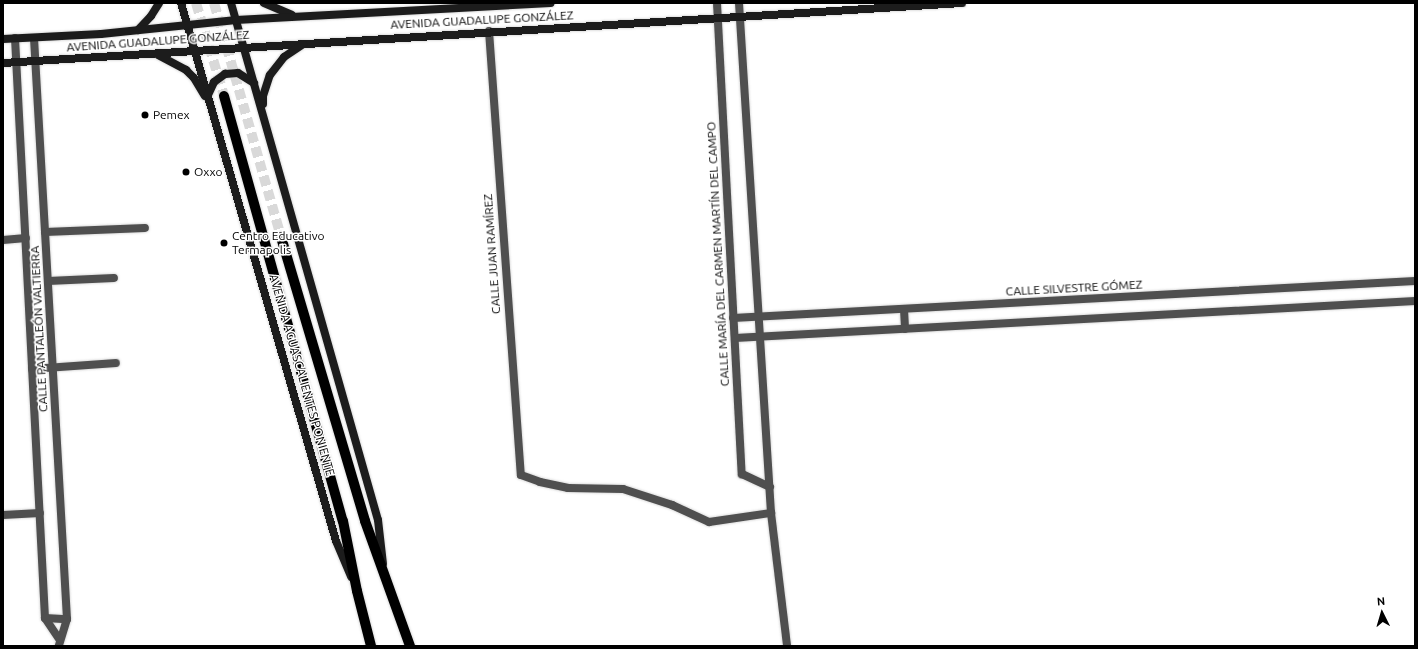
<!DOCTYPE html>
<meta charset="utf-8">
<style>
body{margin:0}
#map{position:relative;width:1418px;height:649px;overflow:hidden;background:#fff;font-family:Ubuntu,sans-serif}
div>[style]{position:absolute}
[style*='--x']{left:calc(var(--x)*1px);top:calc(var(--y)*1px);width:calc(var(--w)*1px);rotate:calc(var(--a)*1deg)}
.primary-tunnel>*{height:10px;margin-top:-5px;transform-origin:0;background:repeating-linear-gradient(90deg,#d9d9d9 0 10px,transparent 0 15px)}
.roads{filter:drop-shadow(0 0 1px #dbdbdb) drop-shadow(0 0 1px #dbdbdb)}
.street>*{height:8px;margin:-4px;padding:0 4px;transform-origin:4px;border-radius:4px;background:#4f4f4f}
.secondary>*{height:8px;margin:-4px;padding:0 4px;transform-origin:4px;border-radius:4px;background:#1c1c1c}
.primary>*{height:10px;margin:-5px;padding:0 5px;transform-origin:5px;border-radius:5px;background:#000}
.dots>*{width:11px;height:11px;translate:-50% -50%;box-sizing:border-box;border:2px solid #fff;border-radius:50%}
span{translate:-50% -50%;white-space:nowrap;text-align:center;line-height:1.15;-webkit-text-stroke:3px #fff;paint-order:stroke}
.street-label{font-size:12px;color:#000}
.poi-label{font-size:12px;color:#000}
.left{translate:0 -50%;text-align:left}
.frame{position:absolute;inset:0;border:4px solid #000;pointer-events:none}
.north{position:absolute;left:1362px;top:593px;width:40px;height:40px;-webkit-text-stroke:3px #fff;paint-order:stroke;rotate:355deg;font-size:11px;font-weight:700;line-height:16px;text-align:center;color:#000}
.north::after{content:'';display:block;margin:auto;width:14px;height:18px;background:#000;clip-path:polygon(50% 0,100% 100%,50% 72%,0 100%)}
</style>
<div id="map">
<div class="primary-tunnel">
<i style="--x:196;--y:3;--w:97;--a:73.2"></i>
<i style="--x:214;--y:3;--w:243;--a:74"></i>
</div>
<div class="roads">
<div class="street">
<i style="--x:717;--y:3;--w:472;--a:87"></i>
<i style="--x:742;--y:474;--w:31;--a:25"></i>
<i style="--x:739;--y:3;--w:511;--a:86.41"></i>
<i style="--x:771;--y:513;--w:134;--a:83.1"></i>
<i style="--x:489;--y:31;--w:445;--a:85.9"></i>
<i style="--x:521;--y:475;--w:20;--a:20"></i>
<i style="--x:540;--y:482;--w:29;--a:12"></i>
<i style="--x:568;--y:488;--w:55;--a:1"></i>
<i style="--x:623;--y:489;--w:52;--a:18.1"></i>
<i style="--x:672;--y:505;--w:41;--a:24.7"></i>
<i style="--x:709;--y:522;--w:63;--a:-8.3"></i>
<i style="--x:15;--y:38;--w:581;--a:87.04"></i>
<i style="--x:34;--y:38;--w:582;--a:86.75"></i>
<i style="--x:67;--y:619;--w:28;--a:107"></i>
<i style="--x:45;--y:232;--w:100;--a:-2.3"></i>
<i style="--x:3;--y:240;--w:23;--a:-5"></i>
<i style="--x:48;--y:281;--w:66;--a:-2.6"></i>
<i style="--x:904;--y:309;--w:20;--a:87"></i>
<i style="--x:733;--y:318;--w:683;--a:-3.11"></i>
<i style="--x:735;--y:338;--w:681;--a:-3.11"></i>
<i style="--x:32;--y:369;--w:84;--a:-4.1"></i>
<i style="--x:3;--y:515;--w:37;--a:-3"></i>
<i style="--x:45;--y:618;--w:25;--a:56"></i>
<i style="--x:45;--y:618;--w:22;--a:3"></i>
</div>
<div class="secondary">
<i style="--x:181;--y:3;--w:560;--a:73.93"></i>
<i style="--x:336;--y:541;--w:39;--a:67"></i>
<i style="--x:231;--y:3;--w:537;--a:74.13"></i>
<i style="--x:378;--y:520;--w:44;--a:83.5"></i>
<i style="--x:264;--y:3;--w:30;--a:23"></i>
<i style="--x:138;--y:30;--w:19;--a:-47"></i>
<i style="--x:151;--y:16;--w:15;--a:-58"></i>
<i style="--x:3;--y:39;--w:98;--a:-2.9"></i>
<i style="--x:101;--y:34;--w:136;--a:-5.9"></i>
<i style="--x:236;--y:20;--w:315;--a:-3.1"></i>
<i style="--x:158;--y:55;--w:32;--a:28"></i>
<i style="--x:186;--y:70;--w:11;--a:45"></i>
<i style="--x:194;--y:78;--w:21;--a:59"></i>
<i style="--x:3;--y:63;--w:961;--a:-3.58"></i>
<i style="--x:208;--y:95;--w:14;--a:-65"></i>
<i style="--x:214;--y:82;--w:14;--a:-36"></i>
<i style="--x:225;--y:74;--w:13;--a:-4"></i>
<i style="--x:238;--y:73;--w:19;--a:32"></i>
<i style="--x:263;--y:104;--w:8;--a:-90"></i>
<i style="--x:263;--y:96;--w:22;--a:-72"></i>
<i style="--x:270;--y:75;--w:23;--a:-52"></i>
<i style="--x:284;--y:57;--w:23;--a:-34"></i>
</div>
<div class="primary">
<i style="--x:224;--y:96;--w:441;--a:74.4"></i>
<i style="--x:343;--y:521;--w:71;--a:78.7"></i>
<i style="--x:357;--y:591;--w:57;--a:75.7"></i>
<i style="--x:281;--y:237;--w:296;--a:73.5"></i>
<i style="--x:365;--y:521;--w:133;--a:70.2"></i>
</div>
</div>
<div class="dots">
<i style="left:145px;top:115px;background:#000"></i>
<i style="left:186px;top:172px;background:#000"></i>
<i style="left:224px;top:243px;background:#000"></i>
</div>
<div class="street-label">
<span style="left:482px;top:20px;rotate:-3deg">AVENIDA GUADALUPE GONZÁLEZ</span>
<span style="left:158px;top:41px;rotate:-4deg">AVENIDA GUADALUPE GONZÁLEZ</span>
<span style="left:492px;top:254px;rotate:-94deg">CALLE JUAN RAMÍREZ</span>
<span style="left:718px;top:254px;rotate:-93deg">CALLE MARÍA DEL CARMEN MARTÍN DEL CAMPO</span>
<span style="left:1074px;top:288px;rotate:-3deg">CALLE SILVESTRE GÓMEZ</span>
<span style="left:39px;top:329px;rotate:-93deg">CALLE PANTALEÓN VALTIERRA</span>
<span style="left:302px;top:375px;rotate:74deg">AVENIDA AGUASCALIENTES PONIENTE</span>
</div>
<div class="poi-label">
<span class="left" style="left:153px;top:115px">Pemex</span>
<span class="left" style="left:194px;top:172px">Oxxo</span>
<span class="left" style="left:232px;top:243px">Centro Educativo<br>Termapolis</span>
</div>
<div class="frame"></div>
<div class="north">N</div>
</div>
